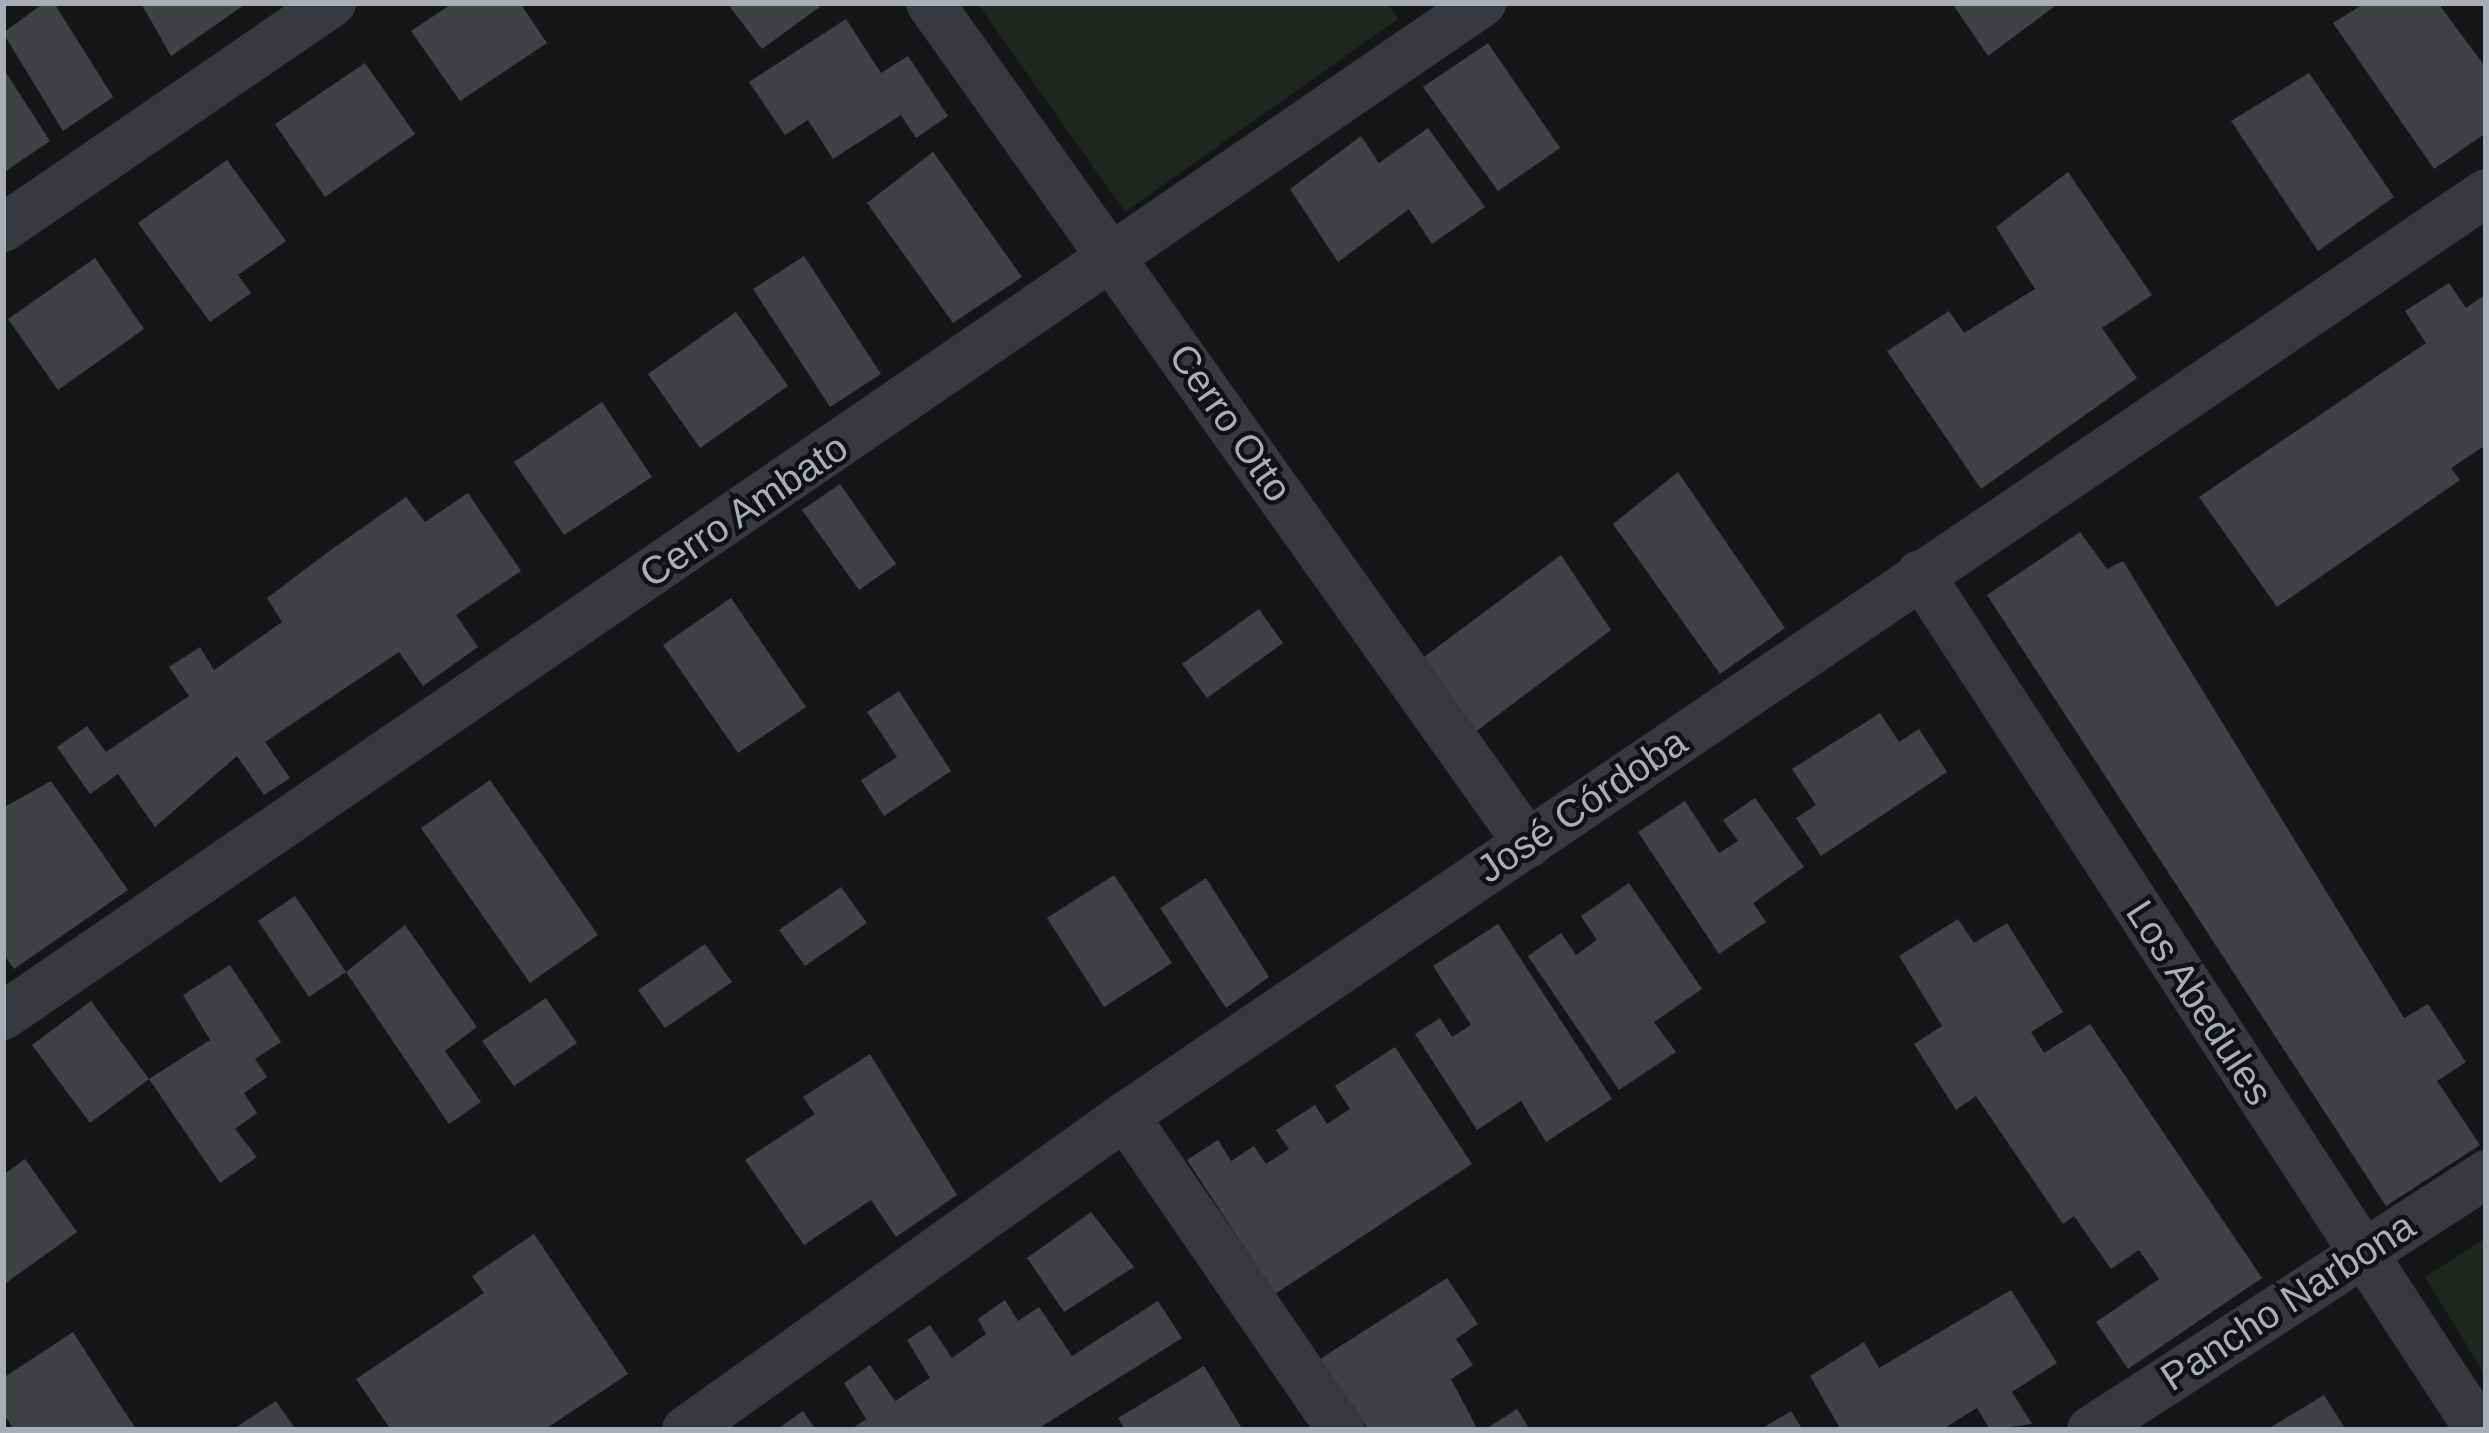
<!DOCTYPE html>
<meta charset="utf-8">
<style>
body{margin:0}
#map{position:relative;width:2489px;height:1433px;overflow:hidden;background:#161618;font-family:Helvetica,sans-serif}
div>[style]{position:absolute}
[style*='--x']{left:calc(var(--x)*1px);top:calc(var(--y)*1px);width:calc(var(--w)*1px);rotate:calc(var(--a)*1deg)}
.green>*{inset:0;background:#1e261f}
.building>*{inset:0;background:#404145}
.minor>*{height:48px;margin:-24px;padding:0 24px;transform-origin:24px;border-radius:24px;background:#37383d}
span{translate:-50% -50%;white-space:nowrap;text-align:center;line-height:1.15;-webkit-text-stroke:9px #111113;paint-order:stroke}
.street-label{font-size:39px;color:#a8adb8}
.frame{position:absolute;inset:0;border:6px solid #a8adb8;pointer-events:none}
</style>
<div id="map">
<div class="green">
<i style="clip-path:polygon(977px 3px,1387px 3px,1398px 19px,1125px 212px)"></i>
<i style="clip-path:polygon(2486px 1238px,2486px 1377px,2425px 1277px)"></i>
</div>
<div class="building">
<i style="clip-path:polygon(44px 3px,54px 3px,113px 97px,63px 131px,3px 33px)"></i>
<i style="clip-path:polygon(141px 3px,247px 3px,171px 56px)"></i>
<i style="clip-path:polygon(453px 3px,520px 3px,547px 43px,460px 101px,411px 31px)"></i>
<i style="clip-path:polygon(727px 3px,825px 3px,762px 49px)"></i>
<i style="clip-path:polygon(1952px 3px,2053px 3px,2055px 6px,1988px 56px)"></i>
<i style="clip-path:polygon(2365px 3px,2438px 3px,2486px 68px,2486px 133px,2434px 169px,2333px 23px)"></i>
<i style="clip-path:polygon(846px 19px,881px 73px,908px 56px,948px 116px,916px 138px,901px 115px,833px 159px,808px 120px,785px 135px,749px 82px)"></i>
<i style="clip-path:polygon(1488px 43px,1560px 148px,1498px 191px,1423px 87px)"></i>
<i style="clip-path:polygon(365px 63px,415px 134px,325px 197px,275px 124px)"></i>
<i style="clip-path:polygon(3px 68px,50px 141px,3px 173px)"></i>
<i style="clip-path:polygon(2309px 73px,2394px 197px,2318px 251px,2231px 121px)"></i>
<i style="clip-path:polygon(1428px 128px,1485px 207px,1432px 244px,1409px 209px,1338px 262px,1290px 189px,1361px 136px,1379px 163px)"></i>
<i style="clip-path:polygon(933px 152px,1022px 277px,953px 323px,867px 203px)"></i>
<i style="clip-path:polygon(227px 160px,286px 241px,238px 275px,251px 293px,210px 322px,138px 223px)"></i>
<i style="clip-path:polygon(2068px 172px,2152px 295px,2102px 328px,2137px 378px,1981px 489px,1887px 351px,1949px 311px,1964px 333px,2035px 289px,1996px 227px)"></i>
<i style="clip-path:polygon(804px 256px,881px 374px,830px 407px,753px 289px)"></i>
<i style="clip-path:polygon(95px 258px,144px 329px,58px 390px,8px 319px)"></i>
<i style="clip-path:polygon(2449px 283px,2466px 308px,2486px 294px,2486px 445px,2451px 468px,2460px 480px,2277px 607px,2199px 497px,2426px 343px,2405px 311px)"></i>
<i style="clip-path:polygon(736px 312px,788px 386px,700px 448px,648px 374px)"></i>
<i style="clip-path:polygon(602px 402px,652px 477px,564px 535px,514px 462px)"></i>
<i style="clip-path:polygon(1678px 472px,1785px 628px,1720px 674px,1613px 524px)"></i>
<i style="clip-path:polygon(840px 484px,896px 564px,859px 590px,802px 510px)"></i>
<i style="clip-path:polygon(468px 493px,521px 571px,456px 615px,478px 647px,423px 686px,399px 652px,265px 742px,290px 778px,264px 795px,237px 756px,155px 827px,118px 774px,90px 794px,57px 747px,87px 726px,106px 752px,189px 696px,169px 667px,200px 647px,214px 670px,282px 622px,267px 598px,328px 552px,406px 497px,425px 522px)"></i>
<i style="clip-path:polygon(2080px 532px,2107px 569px,2123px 561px,2404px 1018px,2428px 1004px,2466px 1062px,2437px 1081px,2480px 1145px,2386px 1206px,1987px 595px)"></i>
<i style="clip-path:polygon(1561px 555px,1611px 630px,1470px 736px,1420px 660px)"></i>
<i style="clip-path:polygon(731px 598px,806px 707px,738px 753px,663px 645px)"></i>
<i style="clip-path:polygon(1259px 609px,1283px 643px,1207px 698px,1182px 664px)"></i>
<i style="clip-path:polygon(899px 691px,951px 771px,884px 816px,861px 780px,897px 757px,867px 712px)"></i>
<i style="clip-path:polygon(1880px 713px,1899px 742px,1919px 729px,1947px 772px,1821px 856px,1796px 818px,1816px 805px,1792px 769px)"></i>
<i style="clip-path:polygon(490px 780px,598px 935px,530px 983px,421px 828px)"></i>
<i style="clip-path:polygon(51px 781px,128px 890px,14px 969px,3px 953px,3px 808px)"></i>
<i style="clip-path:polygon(1755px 798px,1804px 867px,1753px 903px,1766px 922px,1719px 954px,1638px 832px,1685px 801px,1719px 853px,1738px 841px,1723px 820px)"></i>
<i style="clip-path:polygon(1114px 875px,1172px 963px,1104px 1007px,1047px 918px)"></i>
<i style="clip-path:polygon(1206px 878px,1269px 977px,1226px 1008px,1160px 908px)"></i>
<i style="clip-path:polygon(1629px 883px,1702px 989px,1654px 1022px,1676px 1052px,1619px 1090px,1528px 956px,1561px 933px,1576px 955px,1597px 940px,1581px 916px)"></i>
<i style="clip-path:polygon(841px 887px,867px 923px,805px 966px,779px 930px)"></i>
<i style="clip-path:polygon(295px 896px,346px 972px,309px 997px,258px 921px)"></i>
<i style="clip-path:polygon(1958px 919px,1974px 943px,2007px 923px,2063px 1012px,2031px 1032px,2044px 1053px,2090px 1024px,2262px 1278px,2128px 1369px,2096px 1322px,2159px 1279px,2139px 1250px,2111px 1269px,2074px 1216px,2063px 1224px,1976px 1096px,1956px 1110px,1914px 1044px,1942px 1026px,1899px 956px)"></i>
<i style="clip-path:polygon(1498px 924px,1612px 1099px,1546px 1142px,1521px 1101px,1477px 1130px,1415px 1034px,1440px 1018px,1452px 1037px,1471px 1025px,1433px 966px)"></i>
<i style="clip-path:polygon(405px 925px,477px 1027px,445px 1051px,481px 1102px,449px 1124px,346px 972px)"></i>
<i style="clip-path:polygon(705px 944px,732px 982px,665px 1028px,638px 990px)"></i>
<i style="clip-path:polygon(230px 965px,281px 1042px,255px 1059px,267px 1077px,244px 1093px,257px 1113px,235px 1129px,257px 1157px,220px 1183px,149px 1079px,90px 1123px,32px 1045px,91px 1001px,149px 1079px,210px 1040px,183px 995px)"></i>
<i style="clip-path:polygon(546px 998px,577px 1043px,514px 1086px,482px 1041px)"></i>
<i style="clip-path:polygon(1395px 1047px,1472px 1164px,1275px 1294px,1187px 1160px,1218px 1140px,1231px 1161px,1254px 1146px,1266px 1164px,1289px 1149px,1276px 1130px,1315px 1105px,1327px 1124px,1350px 1109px,1335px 1086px)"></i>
<i style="clip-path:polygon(870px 1054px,957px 1195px,896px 1237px,871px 1200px,804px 1245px,745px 1160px,815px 1114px,803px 1097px)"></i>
<i style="clip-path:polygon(25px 1159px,77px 1232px,3px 1285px,3px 1175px)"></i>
<i style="clip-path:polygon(1091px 1212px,1134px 1267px,1064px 1312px,1027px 1258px)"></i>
<i style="clip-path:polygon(534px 1234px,628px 1374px,544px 1430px,391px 1430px,356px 1379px,484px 1293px,472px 1276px)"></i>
<i style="clip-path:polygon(1447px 1278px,1478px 1324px,1456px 1339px,1473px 1365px,1451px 1379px,1478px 1430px,1369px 1430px,1320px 1359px)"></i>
<i style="clip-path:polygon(2011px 1290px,2057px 1363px,2012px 1392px,2032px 1424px,1990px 1430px,1977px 1408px,1941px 1430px,1841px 1430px,1810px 1376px,1864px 1342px,1879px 1368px)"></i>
<i style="clip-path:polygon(1005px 1300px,1018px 1321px,1039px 1307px,1072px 1356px,1158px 1301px,1182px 1338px,1036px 1430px,850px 1430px,866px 1419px,844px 1383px,870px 1365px,895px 1401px,930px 1378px,907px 1340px,930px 1325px,952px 1358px,986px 1334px,978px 1319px)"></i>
<i style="clip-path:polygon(73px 1332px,124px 1411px,137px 1430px,14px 1430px,3px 1413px,3px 1378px)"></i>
<i style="clip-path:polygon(1204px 1366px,1243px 1430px,1125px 1430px,1118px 1418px)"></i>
<i style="clip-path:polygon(2324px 1395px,2346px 1430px,2266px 1430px)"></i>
<i style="clip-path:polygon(276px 1401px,296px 1430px,232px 1430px)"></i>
<i style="clip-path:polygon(1517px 1409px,1530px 1430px,1484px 1430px)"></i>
<i style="clip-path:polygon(803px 1411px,816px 1430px,776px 1430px)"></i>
<i style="clip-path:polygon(1791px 1411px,1803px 1430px,1759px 1430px)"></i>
</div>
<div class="minor">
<i style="--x:930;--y:3;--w:1032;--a:54.58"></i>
<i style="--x:3;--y:228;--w:399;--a:-34.4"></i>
<i style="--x:1920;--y:574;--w:1022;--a:56.85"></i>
<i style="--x:3;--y:1016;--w:1793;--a:-34.41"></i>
<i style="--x:1125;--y:1116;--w:381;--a:55.5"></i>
<i style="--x:686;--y:1430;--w:540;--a:-35.57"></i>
<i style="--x:1125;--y:1116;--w:1644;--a:-34.14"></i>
<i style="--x:2091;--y:1430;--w:471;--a:-32.9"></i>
</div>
<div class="street-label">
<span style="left:1230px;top:423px;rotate:55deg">Cerro Otto</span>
<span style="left:744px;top:511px;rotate:-34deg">Cerro Ambato</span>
<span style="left:1582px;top:806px;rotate:-34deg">José Córdoba</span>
<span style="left:2199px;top:1003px;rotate:57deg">Los Abedules</span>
<span style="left:2288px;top:1302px;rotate:-33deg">Pancho Narbona</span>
</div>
<div class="frame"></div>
</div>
